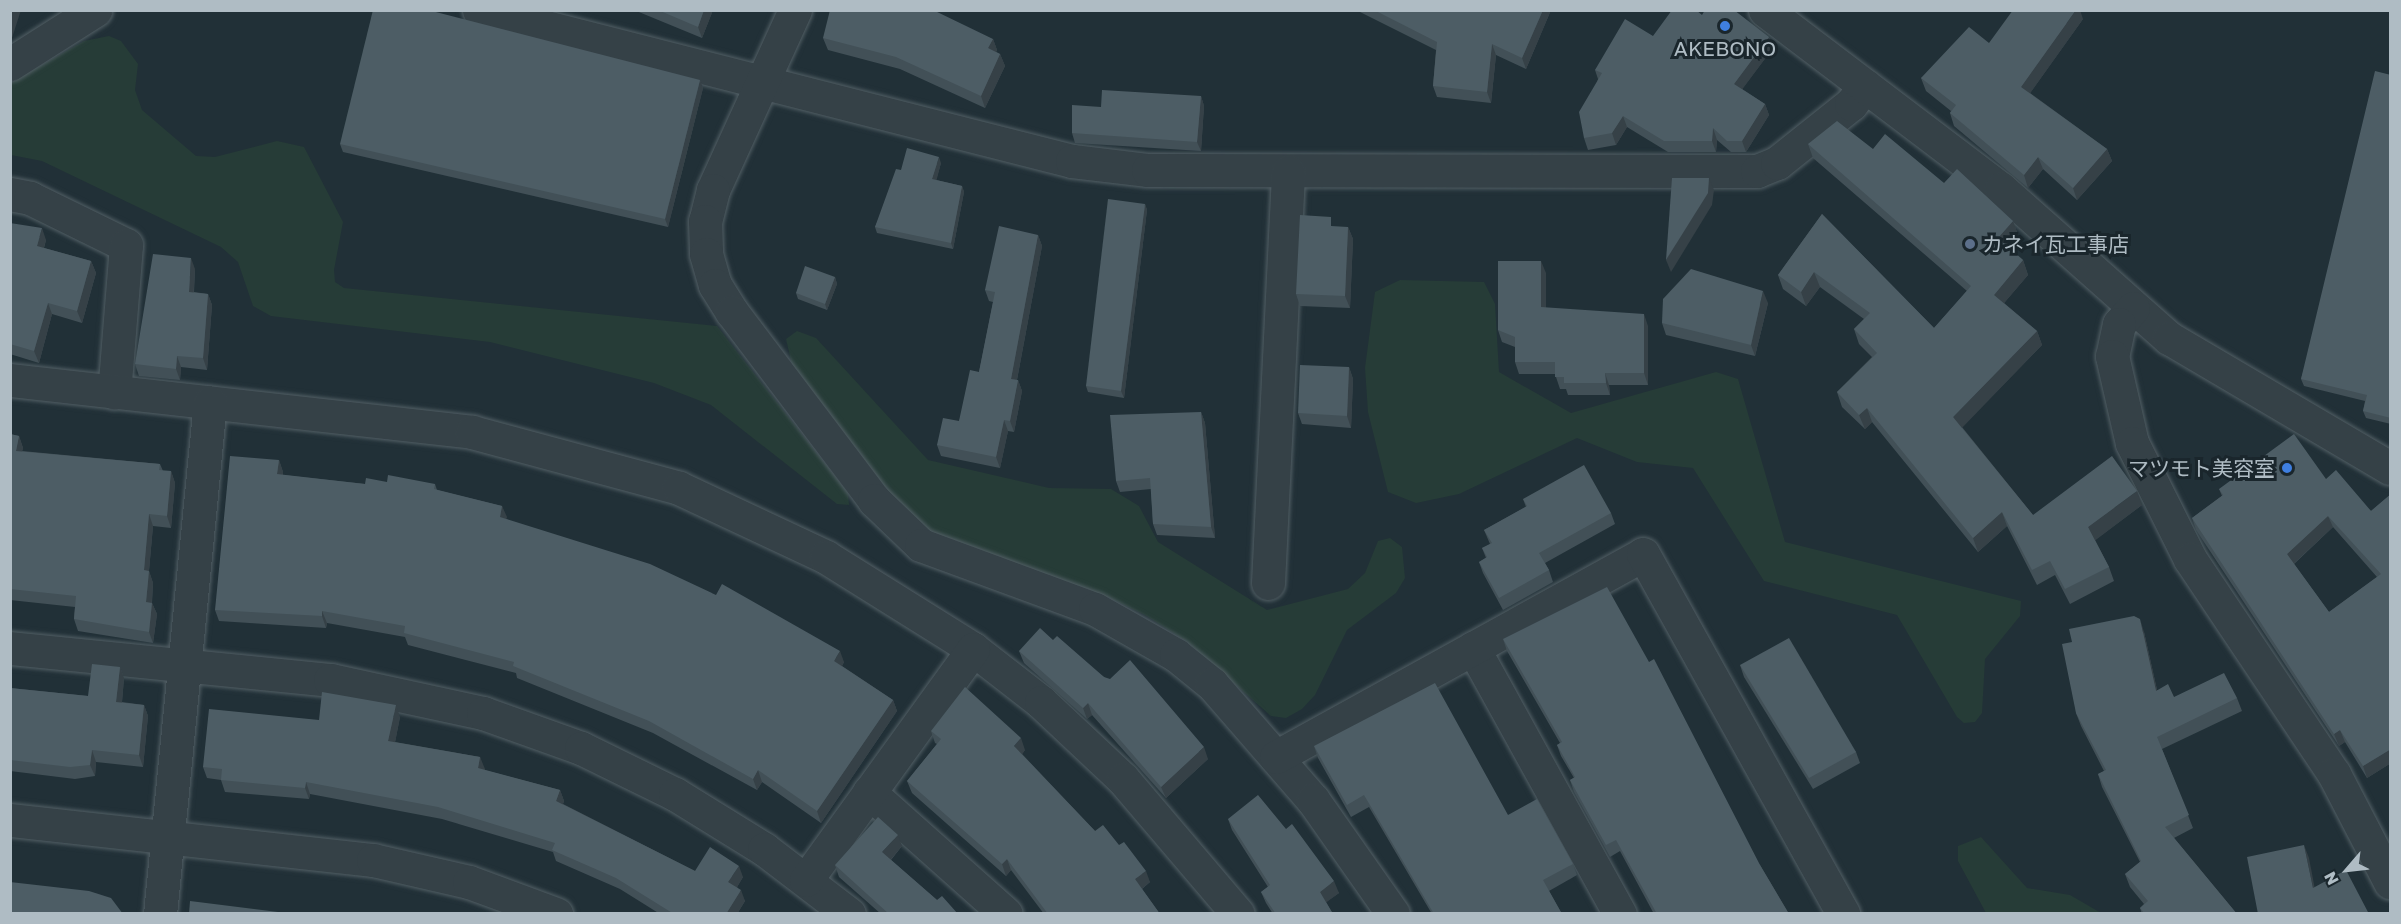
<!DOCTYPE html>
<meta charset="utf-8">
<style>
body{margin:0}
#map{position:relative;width:2401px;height:924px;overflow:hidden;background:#213037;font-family:"Golos Text","Noto Sans JP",sans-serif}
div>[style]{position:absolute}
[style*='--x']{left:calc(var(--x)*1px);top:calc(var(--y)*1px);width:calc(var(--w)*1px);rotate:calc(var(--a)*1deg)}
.green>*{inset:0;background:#263c37}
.roads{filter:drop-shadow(0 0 2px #525f65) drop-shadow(0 0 2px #525f65)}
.minor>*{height:33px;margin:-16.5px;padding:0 16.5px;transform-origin:16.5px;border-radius:16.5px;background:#354147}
.wall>*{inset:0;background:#425057}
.shaded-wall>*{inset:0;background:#364147}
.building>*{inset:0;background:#4d5d65}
.dots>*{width:16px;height:16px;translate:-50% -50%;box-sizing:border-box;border:3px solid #1a262c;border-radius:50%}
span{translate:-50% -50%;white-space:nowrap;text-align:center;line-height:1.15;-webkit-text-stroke:6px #1a262c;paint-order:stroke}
.poi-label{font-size:21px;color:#afbcc4}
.left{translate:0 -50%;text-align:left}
.right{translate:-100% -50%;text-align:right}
.frame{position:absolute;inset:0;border:12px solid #afbcc4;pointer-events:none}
.north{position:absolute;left:2317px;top:840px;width:60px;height:60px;-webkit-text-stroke:4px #1a262c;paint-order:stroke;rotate:242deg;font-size:16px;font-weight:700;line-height:24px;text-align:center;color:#afbcc4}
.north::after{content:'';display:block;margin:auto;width:21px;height:27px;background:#afbcc4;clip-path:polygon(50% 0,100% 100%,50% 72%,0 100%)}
</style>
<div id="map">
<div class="green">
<i style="clip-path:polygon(109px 36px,121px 41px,138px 64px,135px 90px,142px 110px,196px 156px,215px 157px,277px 141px,304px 147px,343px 222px,334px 270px,335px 282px,344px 288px,717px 326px,848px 493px,849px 505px,837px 504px,711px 405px,654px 383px,490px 342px,271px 316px,253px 306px,238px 262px,221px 247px,42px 161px,11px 155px,10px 83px,84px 41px)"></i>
<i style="clip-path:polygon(1400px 280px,1484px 282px,1495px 304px,1499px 372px,1571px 413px,1716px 372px,1738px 379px,1785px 542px,2021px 601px,2020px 616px,1985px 659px,1982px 713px,1975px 722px,1964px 723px,1957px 717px,1897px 615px,1764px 581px,1693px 468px,1637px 462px,1577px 438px,1459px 494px,1416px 503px,1388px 492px,1368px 412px,1365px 368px,1375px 292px)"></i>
<i style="clip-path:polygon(797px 331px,816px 338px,928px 460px,1049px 488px,1111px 489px,1139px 506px,1158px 542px,1267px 610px,1348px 589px,1365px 573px,1378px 541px,1390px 538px,1402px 547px,1405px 578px,1396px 593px,1347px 630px,1315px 695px,1302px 709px,1286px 718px,1271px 716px,1186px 641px,1145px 615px,1101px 594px,930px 532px,886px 490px,792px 365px,786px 339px)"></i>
<i style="clip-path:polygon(1981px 837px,2027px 888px,2070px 895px,2101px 913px,1986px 913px,1958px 861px,1958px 846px)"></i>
</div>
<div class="roads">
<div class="minor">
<i style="--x:479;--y:10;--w:612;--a:14.29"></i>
<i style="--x:1072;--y:161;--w:77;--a:6.8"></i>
<i style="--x:1148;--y:170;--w:609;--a:0.09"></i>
<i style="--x:1757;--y:171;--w:22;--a:-22"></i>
<i style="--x:1777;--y:163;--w:95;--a:-38.6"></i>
<i style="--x:1851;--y:104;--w:23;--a:-52"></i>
<i style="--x:795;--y:10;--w:198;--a:114.5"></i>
<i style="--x:713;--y:190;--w:32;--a:104"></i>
<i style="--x:705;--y:221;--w:33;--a:88"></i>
<i style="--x:706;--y:254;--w:32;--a:74"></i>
<i style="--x:715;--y:285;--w:32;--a:58"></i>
<i style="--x:732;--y:312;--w:236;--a:52.9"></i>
<i style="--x:874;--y:500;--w:65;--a:43.8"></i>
<i style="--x:921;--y:545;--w:185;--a:20.2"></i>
<i style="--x:1095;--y:609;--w:93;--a:29.6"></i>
<i style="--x:1176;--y:655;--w:46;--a:38.9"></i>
<i style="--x:1212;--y:684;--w:154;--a:49"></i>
<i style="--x:1313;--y:800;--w:139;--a:54.9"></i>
<i style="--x:1765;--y:10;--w:296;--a:37.2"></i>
<i style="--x:2001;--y:189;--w:225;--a:41.6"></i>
<i style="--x:2169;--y:338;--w:256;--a:30.5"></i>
<i style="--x:10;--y:64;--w:101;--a:-32.4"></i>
<i style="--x:10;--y:194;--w:20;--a:11"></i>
<i style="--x:30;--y:198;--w:107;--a:26.1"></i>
<i style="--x:126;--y:245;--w:148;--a:94.6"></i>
<i style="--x:2133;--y:308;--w:21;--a:131"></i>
<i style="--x:2119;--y:324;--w:33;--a:102"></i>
<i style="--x:2112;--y:356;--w:89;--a:77.1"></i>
<i style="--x:2132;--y:443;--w:130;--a:63.4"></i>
<i style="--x:2190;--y:559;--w:259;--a:56.2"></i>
<i style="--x:2334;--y:774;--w:122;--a:62.6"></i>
<i style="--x:10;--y:380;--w:465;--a:6.4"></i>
<i style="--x:472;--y:432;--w:214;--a:15.1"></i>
<i style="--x:679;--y:488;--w:162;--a:25.1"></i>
<i style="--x:826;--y:557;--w:173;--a:32"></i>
<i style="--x:973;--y:649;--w:86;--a:37.9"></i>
<i style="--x:1041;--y:702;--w:112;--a:43.2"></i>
<i style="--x:1123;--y:779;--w:177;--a:49.6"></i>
<i style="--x:1268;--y:583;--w:412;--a:-87.2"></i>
<i style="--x:10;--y:648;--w:322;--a:5.7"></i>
<i style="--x:330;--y:680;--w:157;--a:12.2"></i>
<i style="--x:483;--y:713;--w:104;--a:19.7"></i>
<i style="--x:581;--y:748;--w:105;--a:26.1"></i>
<i style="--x:675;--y:794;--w:105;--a:31.7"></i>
<i style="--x:764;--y:849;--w:107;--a:37.4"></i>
<i style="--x:1473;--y:648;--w:304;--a:61.1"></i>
<i style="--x:1276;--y:757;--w:419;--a:-28.9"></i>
<i style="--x:1643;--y:554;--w:412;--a:60.9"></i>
<i style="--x:869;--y:792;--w:183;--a:41.7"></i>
<i style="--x:10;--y:820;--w:365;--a:6.3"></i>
<i style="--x:373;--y:860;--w:98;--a:12.9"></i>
<i style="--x:469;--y:882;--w:93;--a:20.2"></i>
<i style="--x:806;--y:880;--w:285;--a:-54.1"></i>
<i style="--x:160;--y:914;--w:514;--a:-84.42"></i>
</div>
</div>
<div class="wall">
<i style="clip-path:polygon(634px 10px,713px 10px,702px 38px)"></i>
<i style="clip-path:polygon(1356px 10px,1551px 10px,1526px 69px,1496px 55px,1491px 103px,1437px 97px,1433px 86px,1436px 50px)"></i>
<i style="clip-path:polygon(1702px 15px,1769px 37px,1773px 48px,1742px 89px,1765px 104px,1769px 115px,1746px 152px,1731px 152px,1717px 140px,1716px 152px,1668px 152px,1627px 127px,1616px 145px,1588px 150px,1584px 138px,1598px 79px,1595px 70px,1653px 36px)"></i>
<i style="clip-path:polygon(2083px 19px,2030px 93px,2107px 149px,2112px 161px,2077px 200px,2043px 169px,2028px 188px,1954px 126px,1950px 113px,1951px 111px,1926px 91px,1921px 78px,1989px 43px)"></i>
<i style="clip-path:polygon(823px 38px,993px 39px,997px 50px,996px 52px,1000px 54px,1005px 66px,985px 108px,900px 69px,828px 50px)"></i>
<i style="clip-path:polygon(2391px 75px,2391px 424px,2366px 418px,2363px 411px,2365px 401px,2304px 386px,2301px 379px)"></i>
<i style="clip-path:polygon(700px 80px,703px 88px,668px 227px,343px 152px,340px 144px)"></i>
<i style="clip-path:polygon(1201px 96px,1204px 106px,1201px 151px,1075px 143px,1072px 133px,1101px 107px)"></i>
<i style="clip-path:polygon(1808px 144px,1873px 149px,1944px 183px,2013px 221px,2018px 235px,2008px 247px,2023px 260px,2028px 275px,2004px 303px,2037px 331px,2042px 345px,1962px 427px,2033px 515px,2142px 505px,2095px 540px,2109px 567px,2114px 581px,2070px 604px,2055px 575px,2037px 585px,2007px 526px,1978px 552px,1872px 422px,1865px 429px,1842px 407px,1837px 392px,1872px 357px,1859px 344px,1854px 329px,1864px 319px,1820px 287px,1806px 306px,1783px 289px,1778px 275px,1822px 214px,1934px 328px,1967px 291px,1813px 158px)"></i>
<i style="clip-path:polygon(941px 163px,936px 180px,962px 186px,964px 192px,953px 249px,877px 233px,875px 227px,901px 170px)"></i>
<i style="clip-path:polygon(1145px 204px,1147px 210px,1124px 398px,1088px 392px,1086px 386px)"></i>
<i style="clip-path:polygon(10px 223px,46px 240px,44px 248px,91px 261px,96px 273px,82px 323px,52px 314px,39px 363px,10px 354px)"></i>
<i style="clip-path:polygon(1348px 227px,1353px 239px,1350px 308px,1300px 306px,1296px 294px)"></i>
<i style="clip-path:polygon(1038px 235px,1042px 246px,1017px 380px,1018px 380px,1022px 391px,1014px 432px,1008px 431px,1000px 468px,941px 456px,937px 445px,959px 421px,979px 372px,993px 302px,989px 301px,985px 290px)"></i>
<i style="clip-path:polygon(195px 269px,194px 292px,208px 294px,212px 305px,207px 370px,181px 367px,180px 380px,139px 376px,135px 364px)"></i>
<i style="clip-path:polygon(1546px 273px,1546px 308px,1648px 326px,1648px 385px,1609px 385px,1610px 395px,1568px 395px,1566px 389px,1560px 389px,1555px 374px,1519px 374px,1515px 362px,1515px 347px,1502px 342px,1498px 330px)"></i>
<i style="clip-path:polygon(835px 277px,837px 284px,827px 310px,798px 299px,796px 293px)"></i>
<i style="clip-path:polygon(1768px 303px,1755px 356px,1666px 335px,1662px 323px)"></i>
<i style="clip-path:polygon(1349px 367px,1353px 379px,1351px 428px,1302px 424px,1298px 413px)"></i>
<i style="clip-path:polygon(1201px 412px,1205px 423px,1215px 538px,1157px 535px,1153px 524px,1151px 489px,1120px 492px,1116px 481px)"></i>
<i style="clip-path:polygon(10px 434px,19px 436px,23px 448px,22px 451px,160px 464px,163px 471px,171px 471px,175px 483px,171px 528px,153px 526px,149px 571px,153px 583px,152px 603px,157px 614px,153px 643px,78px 631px,74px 619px,75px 607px,10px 600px)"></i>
<i style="clip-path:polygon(279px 460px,283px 472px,283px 475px,365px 484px,387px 482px,435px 484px,437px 490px,502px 506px,506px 519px,844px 662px,842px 666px,893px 700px,897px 711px,821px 823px,762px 782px,757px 790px,653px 733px,517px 678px,516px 673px,408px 645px,405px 637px,327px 623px,326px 628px,219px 621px,215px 610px)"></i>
<i style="clip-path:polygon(evenodd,2326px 479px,2371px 511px,2391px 494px,2391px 763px,2367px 778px,2345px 742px,2339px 746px,2196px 530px,2192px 518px,2222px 496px,2219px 489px,2326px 479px,2333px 527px,2377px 577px,2329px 612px,2294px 564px,2333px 527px)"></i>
<i style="clip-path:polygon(1523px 499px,1611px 513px,1615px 524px,1545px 563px,1549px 570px,1553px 582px,1503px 610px,1483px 573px,1479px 562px,1486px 558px,1482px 548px,1490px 544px,1484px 530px,1526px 507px)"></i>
<i style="clip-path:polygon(2144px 632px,2157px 690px,2174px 697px,2237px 698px,2242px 711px,2162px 749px,2193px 828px,2174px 838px,2237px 914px,2142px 914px,2140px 908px,2144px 904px,2130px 887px,2125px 874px,2140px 862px,2102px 787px,2098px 774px,2104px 771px,2081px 726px,2076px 713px,2072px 642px)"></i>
<i style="clip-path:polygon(1503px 639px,1760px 865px,1789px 914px,1654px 914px,1620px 851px,1610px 857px,1574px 792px,1570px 780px,1574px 778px,1561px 756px,1557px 745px,1560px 743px,1507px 651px)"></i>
<i style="clip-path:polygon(1053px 640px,1104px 677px,1208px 759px,1166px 798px,1092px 715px,1087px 719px,1024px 663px,1019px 651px)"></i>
<i style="clip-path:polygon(1740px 665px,1856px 752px,1860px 763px,1813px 789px,1744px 677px)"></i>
<i style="clip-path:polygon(120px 667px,124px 678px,122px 702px,144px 705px,148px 716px,143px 767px,96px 762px,95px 776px,75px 779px,10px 771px,10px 688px,88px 696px)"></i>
<i style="clip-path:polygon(400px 717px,395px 742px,480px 757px,484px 770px,560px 790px,564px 801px,563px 804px,695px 871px,743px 877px,737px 887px,745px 901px,737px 914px,660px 914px,620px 889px,556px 861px,553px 852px,442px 819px,310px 794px,309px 799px,225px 792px,221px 780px,207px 778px,203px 767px,319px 720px)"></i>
<i style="clip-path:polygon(931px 731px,1025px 750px,1022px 754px,1095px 831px,1150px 882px,1142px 889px,1160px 914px,1044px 914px,1011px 870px,1006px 876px,912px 793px,907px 781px,937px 744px,935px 743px)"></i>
<i style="clip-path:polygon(1314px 746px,1508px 815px,1573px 864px,1577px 875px,1549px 891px,1562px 914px,1432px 914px,1369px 807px,1351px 817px,1318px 758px)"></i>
<i style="clip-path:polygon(1228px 819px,1286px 829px,1339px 893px,1326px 902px,1333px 914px,1273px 914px,1266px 903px,1261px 892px,1268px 887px,1232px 830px)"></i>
<i style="clip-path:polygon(902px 846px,891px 860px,937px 900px,958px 914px,881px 914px,839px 877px,835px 865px)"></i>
</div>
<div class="shaded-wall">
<i style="clip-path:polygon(10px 10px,21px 10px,11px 41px,10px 39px)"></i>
<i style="clip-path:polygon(704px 10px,713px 10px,702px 38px,698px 27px)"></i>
<i style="clip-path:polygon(1543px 10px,1551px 10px,1526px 69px,1522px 58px)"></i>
<i style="clip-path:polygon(2076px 10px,2080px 10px,2083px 19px,2026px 99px,2021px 87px)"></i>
<i style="clip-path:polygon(1769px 37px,1773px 48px,1738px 95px,1734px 84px)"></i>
<i style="clip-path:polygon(993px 39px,997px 50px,992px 60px,988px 48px)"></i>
<i style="clip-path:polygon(1492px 44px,1496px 55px,1491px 103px,1487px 92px)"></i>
<i style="clip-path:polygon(1000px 54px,1005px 66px,985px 108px,981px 96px)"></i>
<i style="clip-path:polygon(700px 80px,703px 88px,668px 227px,665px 219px)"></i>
<i style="clip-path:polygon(1201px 96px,1204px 106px,1201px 151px,1197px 142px)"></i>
<i style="clip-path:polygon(1765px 104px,1769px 115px,1746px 152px,1742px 141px)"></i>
<i style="clip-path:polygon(1623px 116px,1627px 127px,1616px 145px,1612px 133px)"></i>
<i style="clip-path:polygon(1713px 128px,1717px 140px,1716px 152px,1712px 141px)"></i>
<i style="clip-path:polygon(2107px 149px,2112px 161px,2077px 200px,2073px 188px)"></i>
<i style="clip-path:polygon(939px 157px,941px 163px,935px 186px,932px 179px)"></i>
<i style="clip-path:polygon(2038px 157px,2043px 169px,2028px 188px,2024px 175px)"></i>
<i style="clip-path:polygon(1709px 178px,1714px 190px,1712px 205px,1671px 272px,1666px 260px)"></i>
<i style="clip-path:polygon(962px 186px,964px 192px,953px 249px,951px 243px)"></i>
<i style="clip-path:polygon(1145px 204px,1147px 210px,1124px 398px,1121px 391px)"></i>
<i style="clip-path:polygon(2013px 221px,2018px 235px,2003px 253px,1998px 238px)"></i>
<i style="clip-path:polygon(1348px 227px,1353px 239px,1350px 308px,1345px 296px)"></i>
<i style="clip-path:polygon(42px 228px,46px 240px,41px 257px,37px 246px)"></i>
<i style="clip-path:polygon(1038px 235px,1042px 246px,1015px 390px,1011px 379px)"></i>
<i style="clip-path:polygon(191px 258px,195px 269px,193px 303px,189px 292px)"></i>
<i style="clip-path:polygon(2023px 260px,2028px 275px,1999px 309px,1994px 295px)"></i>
<i style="clip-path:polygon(91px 261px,96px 273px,82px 323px,77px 311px)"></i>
<i style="clip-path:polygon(1541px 261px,1546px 273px,1546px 319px,1541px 307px)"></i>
<i style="clip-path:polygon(1814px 272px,1820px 287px,1806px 306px,1801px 292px)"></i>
<i style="clip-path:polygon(835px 277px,837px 284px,827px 310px,825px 304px)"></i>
<i style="clip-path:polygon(1763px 291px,1768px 303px,1755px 356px,1751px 345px)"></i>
<i style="clip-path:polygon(208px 294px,212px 305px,207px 370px,203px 358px)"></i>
<i style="clip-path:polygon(48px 303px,52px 314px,39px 363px,34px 351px)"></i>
<i style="clip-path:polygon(1644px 314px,1648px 326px,1648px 385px,1644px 373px)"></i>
<i style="clip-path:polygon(2037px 331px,2042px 345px,1959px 431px,1953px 417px)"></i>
<i style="clip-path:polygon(177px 356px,181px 367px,180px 380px,176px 369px)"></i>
<i style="clip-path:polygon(1349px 367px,1353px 379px,1351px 428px,1347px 416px)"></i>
<i style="clip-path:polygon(1605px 373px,1609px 385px,1610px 395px,1606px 383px)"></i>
<i style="clip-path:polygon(1018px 380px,1022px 391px,1014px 432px,1010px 421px)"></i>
<i style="clip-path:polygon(1867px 408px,1872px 422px,1865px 429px,1859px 415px)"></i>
<i style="clip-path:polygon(1201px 412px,1205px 423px,1215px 538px,1211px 527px)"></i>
<i style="clip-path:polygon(1004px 420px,1008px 431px,1000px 468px,996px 457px)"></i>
<i style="clip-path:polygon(19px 436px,23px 448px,20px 462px,16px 451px)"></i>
<i style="clip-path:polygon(279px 460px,283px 472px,282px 486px,277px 474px)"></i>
<i style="clip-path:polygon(171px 471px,175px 483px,171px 528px,167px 516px)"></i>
<i style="clip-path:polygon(2137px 491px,2142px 505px,2093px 542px,2088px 527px)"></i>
<i style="clip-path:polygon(502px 506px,507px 517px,504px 528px,500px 517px)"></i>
<i style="clip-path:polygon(2002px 512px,2007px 526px,1978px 552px,1973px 538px)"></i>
<i style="clip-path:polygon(149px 514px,153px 526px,148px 581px,144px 570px)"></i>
<i style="clip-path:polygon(2328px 516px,2333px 527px,2291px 566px,2287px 554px)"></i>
<i style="clip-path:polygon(149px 571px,153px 583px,151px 614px,146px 602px)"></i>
<i style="clip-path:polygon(152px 603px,157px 614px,153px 643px,149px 632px)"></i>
<i style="clip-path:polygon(322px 611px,327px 623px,326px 628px,322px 616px)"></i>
<i style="clip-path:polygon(2140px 619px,2144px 632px,2160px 703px,2156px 691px)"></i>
<i style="clip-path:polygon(840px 651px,844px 662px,838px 673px,834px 661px)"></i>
<i style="clip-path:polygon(120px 667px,124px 678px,121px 713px,116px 702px)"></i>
<i style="clip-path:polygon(893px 700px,897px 711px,821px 823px,817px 811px)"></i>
<i style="clip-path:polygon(1088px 703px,1092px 715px,1087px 719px,1083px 708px)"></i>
<i style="clip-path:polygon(144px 705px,148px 716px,143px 767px,139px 755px)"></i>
<i style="clip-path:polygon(396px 705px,400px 717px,393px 753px,388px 741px)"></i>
<i style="clip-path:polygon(2340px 730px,2345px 742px,2339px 746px,2334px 734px)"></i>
<i style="clip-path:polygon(1021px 738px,1025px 750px,1019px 758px,1014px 746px)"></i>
<i style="clip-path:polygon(1204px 747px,1208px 759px,1166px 798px,1161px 787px)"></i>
<i style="clip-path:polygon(2391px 749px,2391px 763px,2367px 778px,2363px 766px)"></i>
<i style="clip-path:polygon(92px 750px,96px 762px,95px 776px,90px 765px)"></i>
<i style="clip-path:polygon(480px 757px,485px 769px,482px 780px,478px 768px)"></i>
<i style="clip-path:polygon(758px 770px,762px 782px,757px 790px,753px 779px)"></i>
<i style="clip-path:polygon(306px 782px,310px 794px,309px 799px,305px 788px)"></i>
<i style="clip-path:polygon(560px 790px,564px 801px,560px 812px,556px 801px)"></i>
<i style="clip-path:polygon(898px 835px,902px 846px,887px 864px,882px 852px)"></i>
<i style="clip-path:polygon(2304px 845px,2309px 858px,2317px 900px,2313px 888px)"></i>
<i style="clip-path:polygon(1007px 859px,1011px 870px,1006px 876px,1002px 864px)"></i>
<i style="clip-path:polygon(739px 866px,743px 877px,733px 894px,728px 882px)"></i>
<i style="clip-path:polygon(1146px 871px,1150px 882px,1139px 891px,1135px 879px)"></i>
<i style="clip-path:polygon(1334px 881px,1339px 893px,1324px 904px,1320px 892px)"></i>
<i style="clip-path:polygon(741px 890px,745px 901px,737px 914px,726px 914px)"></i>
</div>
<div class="building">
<i style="clip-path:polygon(373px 10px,428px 10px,700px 80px,665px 219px,340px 144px)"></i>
<i style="clip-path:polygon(658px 10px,704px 10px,698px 27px)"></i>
<i style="clip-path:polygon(830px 10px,933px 10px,993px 39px,988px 48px,1000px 54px,981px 96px,896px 57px,823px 38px)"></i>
<i style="clip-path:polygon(1374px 10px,1543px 10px,1522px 58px,1492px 44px,1487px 92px,1433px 86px,1437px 42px)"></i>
<i style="clip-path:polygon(1672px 10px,1696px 10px,1702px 15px,1705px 10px,1734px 10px,1769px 37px,1734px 84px,1765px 104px,1742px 141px,1727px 141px,1713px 128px,1712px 141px,1664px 141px,1623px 116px,1612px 133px,1584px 138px,1579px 112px,1602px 73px,1595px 70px,1625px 19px,1653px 36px)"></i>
<i style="clip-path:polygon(2013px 10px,2076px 10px,2021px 87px,2107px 149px,2073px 188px,2038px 157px,2024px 175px,1950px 113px,1956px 105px,1921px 78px,1969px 27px,1989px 43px)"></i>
<i style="clip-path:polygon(2375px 71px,2391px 75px,2391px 418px,2363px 411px,2367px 395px,2301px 379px)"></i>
<i style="clip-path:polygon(1102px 90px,1201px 96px,1197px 142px,1072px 133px,1072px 105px,1101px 107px)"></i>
<i style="clip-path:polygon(1837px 121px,1873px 149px,1885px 134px,1944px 183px,1957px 169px,2013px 221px,1998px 238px,2023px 260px,1994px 295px,2037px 331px,1953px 417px,2033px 515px,2112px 456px,2137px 491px,2088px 527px,2109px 567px,2065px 589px,2050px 561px,2032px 570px,2002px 512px,1973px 538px,1867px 408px,1859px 415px,1837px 392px,1877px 353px,1854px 329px,1870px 313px,1814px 272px,1801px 292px,1778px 275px,1822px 214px,1934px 328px,1971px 286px,1808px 144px)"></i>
<i style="clip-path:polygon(907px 148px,939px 157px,932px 179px,962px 186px,951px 243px,875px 227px,896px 169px,901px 170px)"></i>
<i style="clip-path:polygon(1672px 178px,1709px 178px,1708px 193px,1666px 260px)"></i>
<i style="clip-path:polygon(1108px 199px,1145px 204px,1121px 391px,1086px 386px)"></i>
<i style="clip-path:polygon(1300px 215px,1331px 217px,1331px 226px,1348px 227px,1345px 296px,1296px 294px)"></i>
<i style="clip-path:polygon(10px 223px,42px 228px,37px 246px,91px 261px,77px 311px,48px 303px,34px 351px,10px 344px)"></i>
<i style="clip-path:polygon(999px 226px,1038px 235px,1011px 379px,1018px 380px,1010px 421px,1004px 420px,996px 457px,937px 445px,943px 418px,959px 421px,970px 370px,979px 372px,995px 292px,985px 290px)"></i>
<i style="clip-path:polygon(153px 254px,191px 258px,189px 292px,208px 294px,203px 358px,177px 356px,176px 369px,135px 364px)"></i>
<i style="clip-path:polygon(1498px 261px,1541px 261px,1541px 307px,1644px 314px,1644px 373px,1605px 373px,1606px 383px,1564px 383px,1564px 377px,1555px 377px,1555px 362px,1515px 362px,1515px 337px,1498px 330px)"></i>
<i style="clip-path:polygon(805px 266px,835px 277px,825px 304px,796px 293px)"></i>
<i style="clip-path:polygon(1691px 269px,1763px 291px,1751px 345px,1662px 323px,1663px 299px)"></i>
<i style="clip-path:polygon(1300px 365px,1349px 367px,1347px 416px,1298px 413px)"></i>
<i style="clip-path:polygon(1201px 412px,1211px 527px,1153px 524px,1150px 478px,1116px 481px,1110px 415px)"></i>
<i style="clip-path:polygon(10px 434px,19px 436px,16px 451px,160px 464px,159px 470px,171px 471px,167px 516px,149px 514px,144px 570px,149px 571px,146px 602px,152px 603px,149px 632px,74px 619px,76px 596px,10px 589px)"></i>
<i style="clip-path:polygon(evenodd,2294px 434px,2326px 479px,2336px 470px,2371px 511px,2391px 494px,2391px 749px,2363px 766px,2340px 730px,2334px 734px,2192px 518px,2223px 495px,2219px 489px,2294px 434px,2328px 516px,2381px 574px,2329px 612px,2287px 554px,2328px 516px)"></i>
<i style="clip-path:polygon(230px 456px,279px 460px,277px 474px,365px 484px,366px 478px,387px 482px,388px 475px,435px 484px,434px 489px,502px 506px,500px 517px,650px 564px,716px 595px,722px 584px,840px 651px,834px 661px,893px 700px,817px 811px,758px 770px,753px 779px,649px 721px,513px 666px,514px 662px,404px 633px,405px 626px,322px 611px,322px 616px,215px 610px)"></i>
<i style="clip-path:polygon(1584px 465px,1611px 513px,1539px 553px,1549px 570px,1499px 598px,1479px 562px,1487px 557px,1482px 548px,1492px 543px,1484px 530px,1527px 506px,1523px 499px)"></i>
<i style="clip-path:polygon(1607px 587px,1649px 662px,1654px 659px,1760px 865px,1789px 914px,1657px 914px,1616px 840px,1606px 845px,1570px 780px,1575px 777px,1557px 745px,1562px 742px,1503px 639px)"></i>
<i style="clip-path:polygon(2134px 616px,2140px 619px,2156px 691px,2168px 684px,2174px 697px,2224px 673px,2237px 698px,2157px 737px,2189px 815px,2165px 827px,2237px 914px,2145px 914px,2140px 908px,2148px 901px,2125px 874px,2141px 861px,2098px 774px,2106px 770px,2076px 713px,2062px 644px,2072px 642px,2069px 629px)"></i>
<i style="clip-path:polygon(1040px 628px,1053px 640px,1057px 636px,1104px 677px,1110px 679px,1130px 660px,1204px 747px,1161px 787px,1088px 703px,1083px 708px,1019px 651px)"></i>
<i style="clip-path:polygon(1789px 638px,1856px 752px,1809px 778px,1740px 665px)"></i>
<i style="clip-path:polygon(92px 664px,120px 667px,116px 702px,144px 705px,139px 755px,92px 750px,90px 765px,70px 767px,10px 760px,10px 688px,88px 696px)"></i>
<i style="clip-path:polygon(1435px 683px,1508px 815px,1537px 799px,1573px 864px,1543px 880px,1562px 914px,1434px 914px,1364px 795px,1347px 805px,1314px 746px)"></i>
<i style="clip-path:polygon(965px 687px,1021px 738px,1014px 746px,1095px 831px,1103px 825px,1119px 845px,1124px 842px,1146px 871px,1135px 879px,1160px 914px,1048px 914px,1007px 859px,1002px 864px,907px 781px,941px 739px,931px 731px)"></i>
<i style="clip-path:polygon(322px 692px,396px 705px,388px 741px,480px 757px,478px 768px,560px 790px,556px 801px,695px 871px,710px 847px,739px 866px,728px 882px,741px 890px,726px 914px,674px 914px,616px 878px,552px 850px,555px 843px,438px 807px,306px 782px,305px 788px,221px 780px,222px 769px,203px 767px,209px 709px,319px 720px)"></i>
<i style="clip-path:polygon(1258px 795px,1286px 829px,1292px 824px,1334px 881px,1320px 892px,1333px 914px,1276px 914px,1261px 892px,1270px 885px,1228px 819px)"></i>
<i style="clip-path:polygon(878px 817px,898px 835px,882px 852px,937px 900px,942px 896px,958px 914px,889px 914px,835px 865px)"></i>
<i style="clip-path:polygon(2304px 845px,2313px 888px,2346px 870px,2369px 914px,2258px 914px,2247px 857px)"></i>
<i style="clip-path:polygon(10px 882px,89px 891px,111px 898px,123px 914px,10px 914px)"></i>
<i style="clip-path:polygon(190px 901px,294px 914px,189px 914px)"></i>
</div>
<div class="dots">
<i style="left:1725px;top:26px;background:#3f7fe0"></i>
<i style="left:1970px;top:244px;background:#5c6f8a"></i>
<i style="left:2287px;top:468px;background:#3f7fe0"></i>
</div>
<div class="poi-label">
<span style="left:1725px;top:48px">AKEBONO</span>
<span class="left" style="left:1982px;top:244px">カネイ瓦工事店</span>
<span class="right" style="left:2275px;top:468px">マツモト美容室</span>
</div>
<div class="frame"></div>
<div class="north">N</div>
</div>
